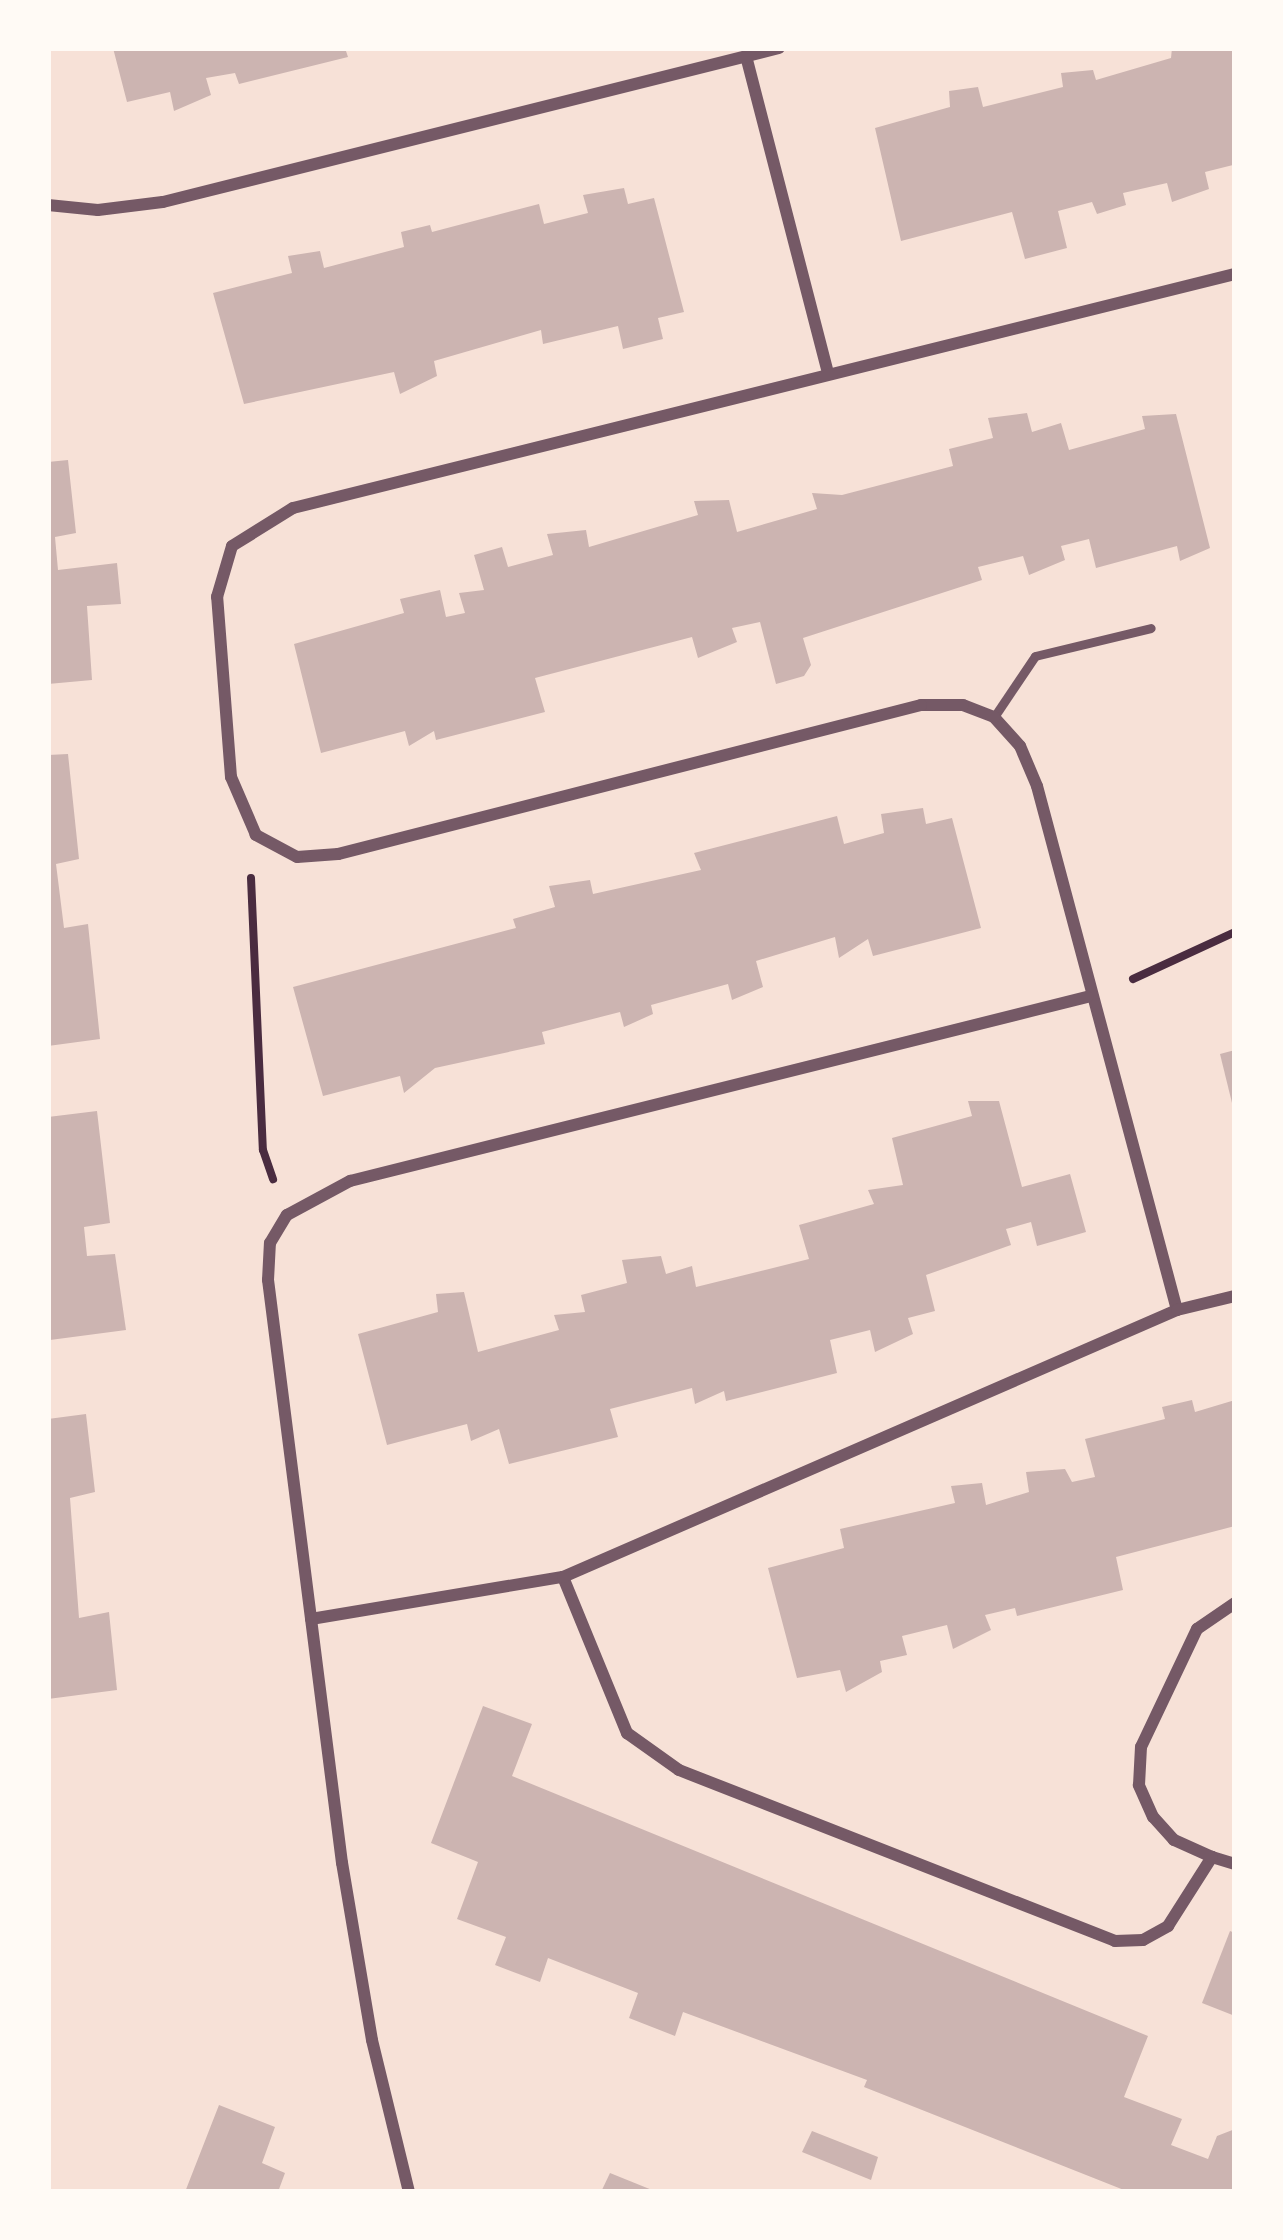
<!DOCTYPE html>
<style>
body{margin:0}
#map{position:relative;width:1283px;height:2240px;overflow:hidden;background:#f7e1d7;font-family:"Fira Sans",sans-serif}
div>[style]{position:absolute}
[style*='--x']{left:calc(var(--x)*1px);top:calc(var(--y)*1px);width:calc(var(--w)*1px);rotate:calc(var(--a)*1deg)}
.building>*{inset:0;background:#ccb4b1}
.path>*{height:8px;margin:-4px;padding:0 4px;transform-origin:4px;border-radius:4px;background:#4a2c40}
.service>*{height:9px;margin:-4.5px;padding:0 4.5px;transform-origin:4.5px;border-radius:4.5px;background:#755966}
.minor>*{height:12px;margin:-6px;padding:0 6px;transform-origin:6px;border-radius:6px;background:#755966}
span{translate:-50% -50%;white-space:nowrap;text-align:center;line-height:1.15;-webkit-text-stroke:10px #fffaf5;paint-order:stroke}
.frame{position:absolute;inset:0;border:51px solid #fffaf5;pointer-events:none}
</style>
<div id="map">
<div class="building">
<i style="clip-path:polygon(113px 48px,345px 48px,348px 57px,239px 84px,235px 73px,206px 78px,211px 95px,174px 111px,170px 92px,127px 102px)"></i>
<i style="clip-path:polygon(1172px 48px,1235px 48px,1233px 165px,1205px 172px,1209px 189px,1172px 202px,1167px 183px,1123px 193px,1126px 205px,1097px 214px,1092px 202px,1058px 211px,1067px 248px,1025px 259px,1012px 212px,901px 241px,875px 128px,950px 107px,949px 91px,978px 87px,983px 107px,1063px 87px,1061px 73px,1093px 70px,1096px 80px,1171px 58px)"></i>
<i style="clip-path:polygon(624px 188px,628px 204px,654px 198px,684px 312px,658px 318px,663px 339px,623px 349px,618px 326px,543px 344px,541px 330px,434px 361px,437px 376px,400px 394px,394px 372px,244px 404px,213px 293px,292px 273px,288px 256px,320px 251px,324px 268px,404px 247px,401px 232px,430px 225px,432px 232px,539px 204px,544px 224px,588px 213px,583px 195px)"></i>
<i style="clip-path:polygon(1027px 413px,1032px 432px,1061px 423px,1069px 450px,1145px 429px,1142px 416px,1176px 414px,1210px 548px,1180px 561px,1177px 546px,1096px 568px,1089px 539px,1061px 546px,1065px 560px,1029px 575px,1023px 556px,978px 567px,982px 580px,803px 638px,811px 665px,804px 676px,776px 684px,760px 622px,732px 628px,737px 642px,698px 658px,692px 637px,535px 678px,545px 712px,436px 740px,434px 731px,409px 746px,405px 731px,321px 753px,294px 644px,404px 613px,400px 599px,440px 590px,446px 617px,465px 613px,459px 593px,484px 590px,474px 555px,502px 547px,508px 567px,553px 555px,547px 534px,586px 530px,589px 547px,698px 515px,694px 501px,729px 500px,737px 532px,817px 509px,812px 493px,842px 495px,953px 466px,949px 449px,993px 438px,988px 418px)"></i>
<i style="clip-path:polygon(68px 460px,76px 533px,55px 537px,58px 570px,117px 563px,121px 604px,87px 606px,92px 680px,48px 684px,48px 462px)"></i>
<i style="clip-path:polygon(68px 754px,79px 859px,56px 864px,64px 928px,88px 924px,100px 1039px,48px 1046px,48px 755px)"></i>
<i style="clip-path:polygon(923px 808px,926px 824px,952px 818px,981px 928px,873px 956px,868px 939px,839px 958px,835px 937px,756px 961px,763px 987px,732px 1000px,728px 984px,651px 1005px,653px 1014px,624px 1027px,620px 1012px,542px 1032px,545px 1044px,435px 1068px,404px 1093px,400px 1076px,323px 1096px,293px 987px,516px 928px,513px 919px,555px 907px,549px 886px,590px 880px,593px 894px,701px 870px,694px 853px,837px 816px,844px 844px,884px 833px,881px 814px)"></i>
<i style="clip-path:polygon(1235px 1050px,1235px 1107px,1233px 1107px,1220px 1054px)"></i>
<i style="clip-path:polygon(968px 1101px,999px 1101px,1022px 1187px,1070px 1174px,1086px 1232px,1037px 1246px,1031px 1222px,1006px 1229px,1011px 1245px,926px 1275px,935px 1311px,908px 1318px,913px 1334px,875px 1352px,870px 1330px,830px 1340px,837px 1373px,726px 1401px,724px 1391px,695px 1404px,692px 1388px,610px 1409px,618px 1437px,509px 1464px,499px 1429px,471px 1441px,467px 1424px,387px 1445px,358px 1334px,438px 1312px,436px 1294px,464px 1292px,478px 1352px,559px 1330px,554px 1315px,585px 1312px,581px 1295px,627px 1283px,622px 1260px,661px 1256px,666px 1274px,692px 1266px,696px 1287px,809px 1259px,799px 1225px,874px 1204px,868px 1190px,903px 1185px,892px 1138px,972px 1116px)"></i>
<i style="clip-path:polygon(97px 1111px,110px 1223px,84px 1227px,87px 1256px,115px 1254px,126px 1330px,50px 1340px,48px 1117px)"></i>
<i style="clip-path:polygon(1192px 1400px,1195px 1412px,1235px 1400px,1235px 1526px,1116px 1557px,1123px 1590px,1017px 1616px,1015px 1608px,985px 1615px,991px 1630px,953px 1649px,947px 1625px,902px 1636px,907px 1655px,880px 1661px,882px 1672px,846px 1692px,840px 1670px,797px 1678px,768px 1568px,844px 1548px,840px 1529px,955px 1503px,951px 1486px,982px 1483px,986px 1505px,1029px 1492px,1026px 1472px,1065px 1469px,1072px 1482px,1095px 1477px,1085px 1439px,1165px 1419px,1162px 1407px)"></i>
<i style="clip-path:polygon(86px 1414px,95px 1492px,70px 1498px,79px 1618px,109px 1612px,117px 1690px,48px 1699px,48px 1419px)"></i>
<i style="clip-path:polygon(483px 1706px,532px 1724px,512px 1776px,1148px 2036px,1124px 2097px,1182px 2119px,1171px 2145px,1208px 2159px,1217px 2136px,1235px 2129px,1235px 2192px,1129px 2192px,864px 2087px,867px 2080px,683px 2012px,675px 2036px,629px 2018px,638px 1993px,548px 1958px,540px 1982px,495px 1965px,506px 1937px,457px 1919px,478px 1862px,431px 1843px)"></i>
<i style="clip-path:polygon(1230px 1931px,1235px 1933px,1235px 2016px,1202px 2003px)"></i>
<i style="clip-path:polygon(219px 2105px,275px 2127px,262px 2163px,285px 2173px,278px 2192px,185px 2192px)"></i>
<i style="clip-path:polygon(812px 2131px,878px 2157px,871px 2180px,802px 2152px)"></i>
<i style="clip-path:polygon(610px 2173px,657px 2192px,601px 2192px)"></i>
</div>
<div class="path">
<i style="--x:251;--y:878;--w:272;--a:87.5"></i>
<i style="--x:263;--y:1150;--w:31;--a:71"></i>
<i style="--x:1133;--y:979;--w:112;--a:-24.7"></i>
</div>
<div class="service">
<i style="--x:994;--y:717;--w:73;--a:-56.1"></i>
<i style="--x:1035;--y:656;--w:119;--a:-13.6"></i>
</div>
<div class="minor">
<i style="--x:746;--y:56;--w:327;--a:75.5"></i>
<i style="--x:48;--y:205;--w:50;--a:5.7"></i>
<i style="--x:98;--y:210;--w:65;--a:-7"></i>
<i style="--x:163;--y:202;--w:635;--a:-14.04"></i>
<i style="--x:1177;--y:1310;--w:542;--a:-104.96"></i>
<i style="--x:1037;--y:786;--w:43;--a:-113"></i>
<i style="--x:1020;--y:746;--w:39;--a:-132"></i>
<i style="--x:994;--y:717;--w:33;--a:-159"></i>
<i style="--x:963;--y:705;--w:42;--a:180"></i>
<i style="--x:921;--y:705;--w:602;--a:165.66"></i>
<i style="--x:338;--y:854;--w:41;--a:175.8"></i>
<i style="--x:297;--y:857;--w:47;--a:-151.8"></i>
<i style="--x:256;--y:835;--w:63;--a:-113.3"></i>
<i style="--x:231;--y:777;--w:181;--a:-94.4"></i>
<i style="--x:217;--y:597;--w:53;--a:-73.6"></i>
<i style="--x:232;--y:546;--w:72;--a:-31.9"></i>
<i style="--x:293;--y:508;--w:971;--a:-13.95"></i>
<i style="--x:563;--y:1577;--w:169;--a:67.7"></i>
<i style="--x:627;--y:1733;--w:64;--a:35.4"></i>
<i style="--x:679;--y:1770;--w:468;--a:21.4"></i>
<i style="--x:1115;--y:1941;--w:28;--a:-2"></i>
<i style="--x:1143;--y:1940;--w:29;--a:-29"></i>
<i style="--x:1168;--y:1926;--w:82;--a:-57.5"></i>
<i style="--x:1212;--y:1857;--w:24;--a:17"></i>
<i style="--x:311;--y:1619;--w:255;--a:-9.5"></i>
<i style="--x:563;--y:1577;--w:670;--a:-23.5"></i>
<i style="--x:1177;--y:1310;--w:60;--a:-13.6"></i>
<i style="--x:1212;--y:1857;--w:42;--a:-155.9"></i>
<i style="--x:1174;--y:1840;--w:31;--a:-132"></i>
<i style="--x:1153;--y:1817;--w:35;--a:-114"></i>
<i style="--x:1139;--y:1785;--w:38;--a:-87"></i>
<i style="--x:1141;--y:1747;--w:131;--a:-64.6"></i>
<i style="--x:1197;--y:1629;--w:46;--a:-34.4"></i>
<i style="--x:409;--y:2192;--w:156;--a:-103.7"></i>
<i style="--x:372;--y:2040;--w:180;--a:-99.6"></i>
<i style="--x:342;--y:1863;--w:588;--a:-97.23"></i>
<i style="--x:268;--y:1280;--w:37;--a:-87"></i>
<i style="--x:270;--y:1243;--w:33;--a:-59"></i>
<i style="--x:287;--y:1215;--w:72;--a:-28.4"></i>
<i style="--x:350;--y:1181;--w:760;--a:-14.02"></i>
</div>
<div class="frame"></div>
</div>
